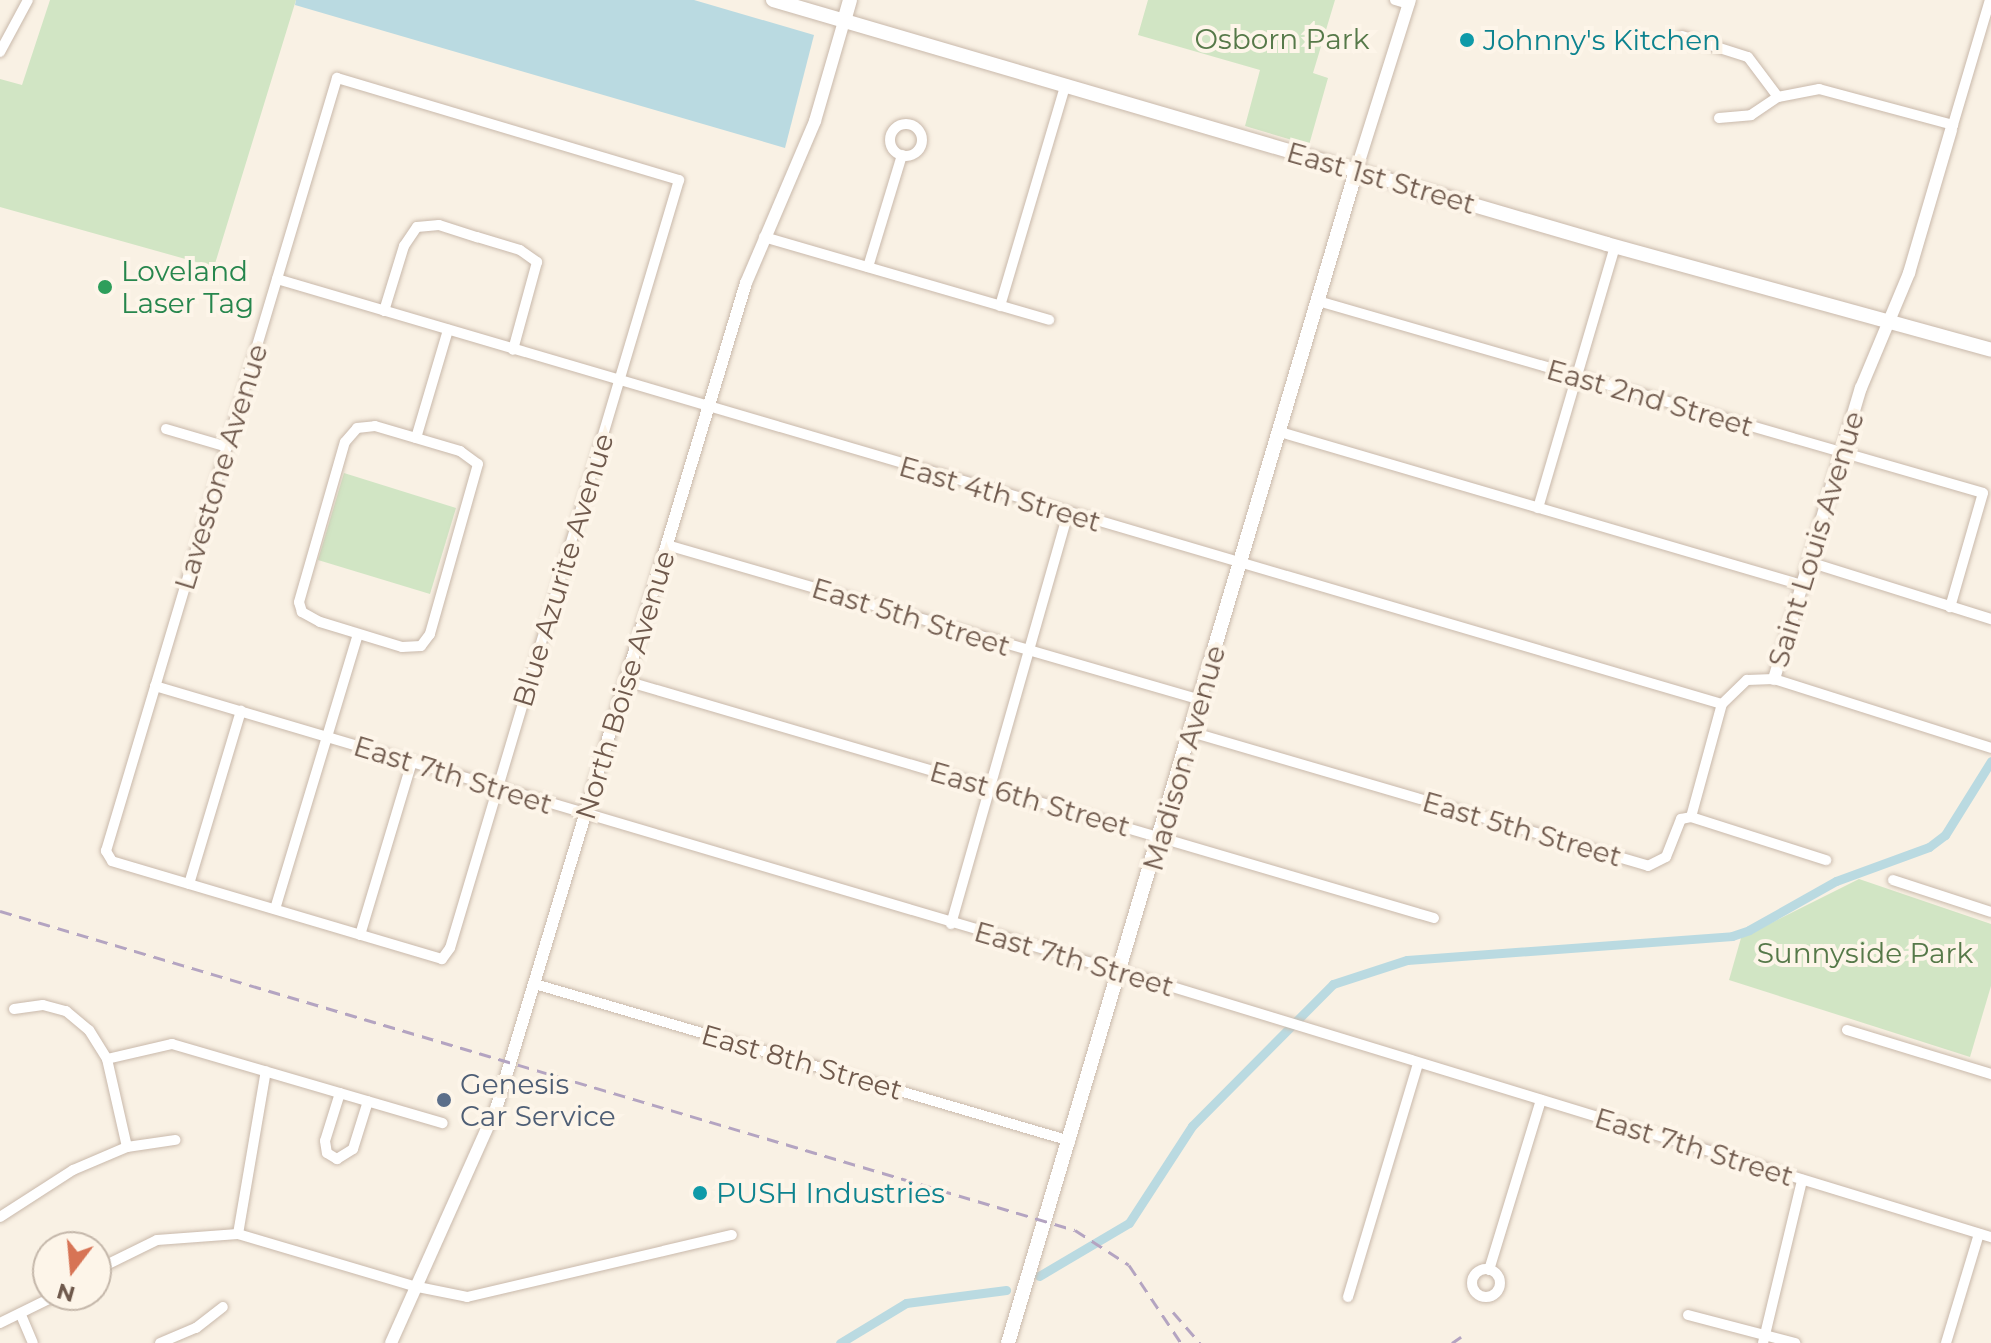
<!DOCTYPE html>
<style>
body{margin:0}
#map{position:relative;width:1991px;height:1343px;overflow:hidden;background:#f9f1e4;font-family:Montserrat,sans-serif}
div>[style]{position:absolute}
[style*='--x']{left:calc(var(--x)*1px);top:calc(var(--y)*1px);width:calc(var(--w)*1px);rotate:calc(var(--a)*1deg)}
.green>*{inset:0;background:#d1e5c4}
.water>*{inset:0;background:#badae1}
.canal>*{height:9px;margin:-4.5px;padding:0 4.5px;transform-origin:4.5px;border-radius:4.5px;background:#badae1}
.roads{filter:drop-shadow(0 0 2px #c9b9ab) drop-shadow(0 0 2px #c9b9ab)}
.minor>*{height:10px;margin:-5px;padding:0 5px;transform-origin:5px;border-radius:5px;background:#fff}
.minor>.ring{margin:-5px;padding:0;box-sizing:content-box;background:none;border:10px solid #fff;border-radius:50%}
.tertiary>*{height:12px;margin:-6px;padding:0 6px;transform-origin:6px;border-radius:6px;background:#fff}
.secondary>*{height:14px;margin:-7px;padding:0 7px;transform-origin:7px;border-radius:7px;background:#fff}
.rail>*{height:3px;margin-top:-1.5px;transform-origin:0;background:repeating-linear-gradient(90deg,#b4a4c1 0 12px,transparent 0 20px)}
.dots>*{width:22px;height:22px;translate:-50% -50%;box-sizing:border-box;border:4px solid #fdf5e9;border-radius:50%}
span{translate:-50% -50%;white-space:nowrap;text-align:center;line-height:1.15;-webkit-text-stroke:8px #fdf5e9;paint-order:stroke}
.park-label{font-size:28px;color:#567949}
.culture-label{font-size:28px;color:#0d838f}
.left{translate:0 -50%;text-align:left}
.street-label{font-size:28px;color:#6f594c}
.leisure-label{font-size:28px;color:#27864d}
.service-label{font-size:28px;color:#4e5e75}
.north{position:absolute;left:32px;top:1231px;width:80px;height:80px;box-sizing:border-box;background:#fdf5e9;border:2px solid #c4b7aa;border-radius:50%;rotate:196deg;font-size:22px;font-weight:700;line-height:32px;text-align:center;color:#6f594c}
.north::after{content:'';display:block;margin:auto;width:28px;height:36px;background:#d77455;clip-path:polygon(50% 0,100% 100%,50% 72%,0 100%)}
</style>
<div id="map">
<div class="green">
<i style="clip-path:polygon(50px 0,296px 0,214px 267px,0 207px,0 79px,22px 85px)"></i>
<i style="clip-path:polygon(1148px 0,1335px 0,1313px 73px,1328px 78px,1309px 145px,1245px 126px,1260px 70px,1138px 35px)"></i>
<i style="clip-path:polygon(344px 473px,456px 508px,430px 594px,318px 560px)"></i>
<i style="clip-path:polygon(1859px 879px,1991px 924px,1991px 986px,1970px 1057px,1729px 980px,1741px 938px)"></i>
</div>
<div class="water">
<i style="clip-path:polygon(296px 0,694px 0,814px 35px,785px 148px,295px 5px)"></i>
</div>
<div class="canal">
<i style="--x:1039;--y:1276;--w:104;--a:-30.5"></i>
<i style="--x:1129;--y:1223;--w:116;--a:-57"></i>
<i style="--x:1192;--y:1126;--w:200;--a:-45.2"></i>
<i style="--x:1333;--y:984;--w:78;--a:-18"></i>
<i style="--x:1407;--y:960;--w:326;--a:-4.2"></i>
<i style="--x:1732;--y:936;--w:18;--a:-19"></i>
<i style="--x:1749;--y:930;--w:100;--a:-29.4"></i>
<i style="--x:1836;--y:881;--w:99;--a:-20.1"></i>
<i style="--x:1929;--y:847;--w:20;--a:-37"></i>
<i style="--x:1945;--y:835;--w:87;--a:-58.1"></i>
<i style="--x:840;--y:1343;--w:77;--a:-31.2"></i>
<i style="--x:906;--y:1303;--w:101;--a:-7.4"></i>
</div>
<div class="roads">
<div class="minor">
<i style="--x:1395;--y:0;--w:15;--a:16"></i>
<i style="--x:1682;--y:36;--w:69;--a:17.7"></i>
<i style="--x:1748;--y:57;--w:50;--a:53.1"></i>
<i style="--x:0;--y:52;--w:59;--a:-61.7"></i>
<i style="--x:337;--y:78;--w:357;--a:16.6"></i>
<i style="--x:679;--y:180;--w:801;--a:106.6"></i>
<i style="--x:450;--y:948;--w:14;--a:126"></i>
<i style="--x:442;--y:959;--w:344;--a:-163.5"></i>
<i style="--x:112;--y:861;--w:12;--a:-121"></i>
<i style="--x:106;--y:851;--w:807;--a:-73.36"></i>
<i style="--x:1719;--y:118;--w:32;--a:-5"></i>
<i style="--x:1751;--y:115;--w:32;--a:-34"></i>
<i style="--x:1778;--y:97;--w:42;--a:-11"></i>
<i style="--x:1819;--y:89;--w:139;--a:15"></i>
<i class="ring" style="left:890px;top:124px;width:22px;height:22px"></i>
<i style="--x:1952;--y:128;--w:134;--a:-73.5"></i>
<i style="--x:764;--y:237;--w:297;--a:16.2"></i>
<i style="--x:868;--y:267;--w:117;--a:-73.1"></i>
<i style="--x:277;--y:279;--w:1506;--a:16.39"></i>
<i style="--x:1318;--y:301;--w:692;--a:16.1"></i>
<i style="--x:1983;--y:493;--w:119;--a:106.1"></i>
<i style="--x:1000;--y:306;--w:229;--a:-73.5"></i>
<i style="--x:384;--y:311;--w:68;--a:-72.9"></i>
<i style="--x:404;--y:246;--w:23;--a:-56"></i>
<i style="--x:417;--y:227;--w:22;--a:-5"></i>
<i style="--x:439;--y:225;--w:40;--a:18"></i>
<i style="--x:477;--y:237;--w:45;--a:16.8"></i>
<i style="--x:520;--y:250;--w:21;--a:35"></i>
<i style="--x:537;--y:262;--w:91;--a:105.3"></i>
<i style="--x:375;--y:426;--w:89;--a:16.4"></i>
<i style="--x:460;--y:451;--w:22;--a:36"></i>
<i style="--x:478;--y:464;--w:177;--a:105.8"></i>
<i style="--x:430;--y:634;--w:15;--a:127"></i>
<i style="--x:421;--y:646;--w:19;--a:177"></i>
<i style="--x:402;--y:647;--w:86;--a:-163"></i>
<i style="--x:320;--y:622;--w:21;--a:-151"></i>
<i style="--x:302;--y:612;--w:10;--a:-107"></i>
<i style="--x:299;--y:602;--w:166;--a:-74"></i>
<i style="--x:345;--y:442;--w:18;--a:-49"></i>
<i style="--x:357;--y:428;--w:18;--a:-6"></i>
<i style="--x:166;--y:429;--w:64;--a:16.4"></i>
<i style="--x:1280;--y:432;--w:544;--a:16.34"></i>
<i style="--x:416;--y:438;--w:113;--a:-73.5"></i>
<i style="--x:1538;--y:508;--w:272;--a:-73.6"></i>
<i style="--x:667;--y:545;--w:556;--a:16.19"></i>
<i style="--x:1809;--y:562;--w:191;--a:17.4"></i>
<i style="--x:626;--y:681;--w:842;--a:16.35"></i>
<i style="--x:155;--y:686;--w:1054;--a:16.48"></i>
<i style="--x:1166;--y:985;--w:863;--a:16.99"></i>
<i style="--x:1191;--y:732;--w:476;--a:16.3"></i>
<i style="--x:1648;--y:866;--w:20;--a:-27"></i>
<i style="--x:1666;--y:857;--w:41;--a:-68.5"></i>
<i style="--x:1681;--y:819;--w:10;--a:-11"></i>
<i style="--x:1691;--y:817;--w:142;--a:17.7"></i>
<i style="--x:1691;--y:817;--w:117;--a:-74.7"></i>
<i style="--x:1722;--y:704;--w:35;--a:-44"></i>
<i style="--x:1747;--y:680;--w:27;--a:-2"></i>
<i style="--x:1774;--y:679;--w:228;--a:17.6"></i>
<i style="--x:1893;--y:880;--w:103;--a:18.1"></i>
<i style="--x:189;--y:884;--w:181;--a:-73.3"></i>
<i style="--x:275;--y:909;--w:287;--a:-73.2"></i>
<i style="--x:951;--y:924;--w:426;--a:-74.1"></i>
<i style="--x:360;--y:935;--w:181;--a:-73.3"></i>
<i style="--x:535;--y:984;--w:558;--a:16.35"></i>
<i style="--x:14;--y:1009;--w:29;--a:-8"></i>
<i style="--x:43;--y:1005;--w:24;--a:15"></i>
<i style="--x:66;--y:1011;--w:30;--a:40"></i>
<i style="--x:89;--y:1030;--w:34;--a:58"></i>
<i style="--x:107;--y:1059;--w:90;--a:77.2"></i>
<i style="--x:1847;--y:1030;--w:151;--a:17"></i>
<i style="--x:107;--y:1059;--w:67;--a:-13"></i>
<i style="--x:172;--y:1044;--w:282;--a:16.3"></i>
<i style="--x:340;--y:1093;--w:50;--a:107.4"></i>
<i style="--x:325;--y:1141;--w:12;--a:81"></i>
<i style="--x:327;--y:1153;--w:12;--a:31"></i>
<i style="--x:337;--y:1159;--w:19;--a:-32"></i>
<i style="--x:353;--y:1149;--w:50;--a:-72.6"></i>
<i style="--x:0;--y:1217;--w:87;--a:-32.8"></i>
<i style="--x:73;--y:1170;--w:59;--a:-23.1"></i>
<i style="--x:127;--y:1147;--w:49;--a:-8.3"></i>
<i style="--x:238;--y:1234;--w:165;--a:-80.3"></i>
<i class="ring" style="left:1472px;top:1269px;width:18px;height:18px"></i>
<i style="--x:96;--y:1270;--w:68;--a:-26.2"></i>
<i style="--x:157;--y:1240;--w:81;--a:-4.2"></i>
<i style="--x:238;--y:1234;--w:183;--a:16.5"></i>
<i style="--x:413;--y:1286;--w:55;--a:11.5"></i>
<i style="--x:467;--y:1297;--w:272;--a:-13.2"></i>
<i style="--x:1489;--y:1270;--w:178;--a:-73"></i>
<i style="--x:1348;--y:1297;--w:244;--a:-73.3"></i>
<i style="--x:21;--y:1315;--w:30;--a:67"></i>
<i style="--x:1688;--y:1315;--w:111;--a:14.7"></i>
<i style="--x:0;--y:1323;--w:64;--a:-26.2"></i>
<i style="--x:160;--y:1343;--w:39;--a:-23"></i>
<i style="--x:196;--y:1328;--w:34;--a:-38"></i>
<i style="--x:1763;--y:1343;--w:168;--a:-76.5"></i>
<i style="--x:1946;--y:1343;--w:114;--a:-73.2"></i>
</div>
<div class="tertiary">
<i style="--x:1356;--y:171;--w:179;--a:-72.5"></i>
<i style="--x:1774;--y:679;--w:304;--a:-73.4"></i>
<i style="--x:1861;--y:388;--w:125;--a:-67.3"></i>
<i style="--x:1909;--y:273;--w:149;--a:-73.6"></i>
<i style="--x:391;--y:1343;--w:260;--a:-65.9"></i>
<i style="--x:497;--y:1106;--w:860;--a:-73.17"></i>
<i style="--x:746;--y:283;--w:176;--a:-66.9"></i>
<i style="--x:815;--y:121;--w:104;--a:-73.8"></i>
</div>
<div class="secondary">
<i style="--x:773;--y:0;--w:869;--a:16.31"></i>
<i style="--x:1607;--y:244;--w:398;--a:15.4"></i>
<i style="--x:844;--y:21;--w:22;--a:-74"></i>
<i style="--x:1008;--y:1343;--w:1223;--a:-73.46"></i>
</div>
</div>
<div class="rail">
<i style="--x:0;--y:911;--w:1121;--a:16.53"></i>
<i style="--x:1075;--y:1230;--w:64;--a:32.9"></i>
<i style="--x:1129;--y:1265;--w:94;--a:56.3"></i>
<i style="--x:1173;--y:1312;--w:41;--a:48.9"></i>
<i style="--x:1452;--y:1343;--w:11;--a:-34"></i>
</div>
<div class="dots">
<i style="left:1467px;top:40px;background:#0f9aa8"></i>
<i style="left:105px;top:287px;background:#2e9e5b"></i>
<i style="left:444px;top:1100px;background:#5c6f8a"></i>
<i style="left:700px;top:1193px;background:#0f9aa8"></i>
</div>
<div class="park-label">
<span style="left:1282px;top:39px">Osborn Park</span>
<span style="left:1865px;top:953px">Sunnyside Park</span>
</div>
<div class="culture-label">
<span class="left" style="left:1483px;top:40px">Johnny's Kitchen</span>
<span class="left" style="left:716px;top:1193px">PUSH Industries</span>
</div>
<div class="street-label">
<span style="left:1381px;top:178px;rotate:16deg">East 1st Street</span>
<span style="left:1650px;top:398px;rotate:16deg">East 2nd Street</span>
<span style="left:221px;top:467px;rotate:-73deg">Lavestone Avenue</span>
<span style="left:1000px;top:494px;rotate:16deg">East 4th Street</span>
<span style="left:1816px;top:539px;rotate:-73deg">Saint Louis Avenue</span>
<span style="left:563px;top:570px;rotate:-73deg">Blue Azurite Avenue</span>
<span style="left:911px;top:617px;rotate:17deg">East 5th Street</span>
<span style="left:625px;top:685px;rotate:-73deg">North Boise Avenue</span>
<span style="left:1184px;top:758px;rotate:-74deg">Madison Avenue</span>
<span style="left:453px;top:775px;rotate:17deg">East 7th Street</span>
<span style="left:1030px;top:799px;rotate:16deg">East 6th Street</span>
<span style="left:1522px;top:829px;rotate:16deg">East 5th Street</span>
<span style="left:1074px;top:959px;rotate:16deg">East 7th Street</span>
<span style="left:802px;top:1062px;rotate:16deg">East 8th Street</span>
<span style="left:1694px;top:1147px;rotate:17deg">East 7th Street</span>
</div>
<div class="leisure-label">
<span class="left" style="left:121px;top:287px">Loveland<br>Laser Tag</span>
</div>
<div class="service-label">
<span class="left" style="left:460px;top:1100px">Genesis<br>Car Service</span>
</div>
<div class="north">N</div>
</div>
